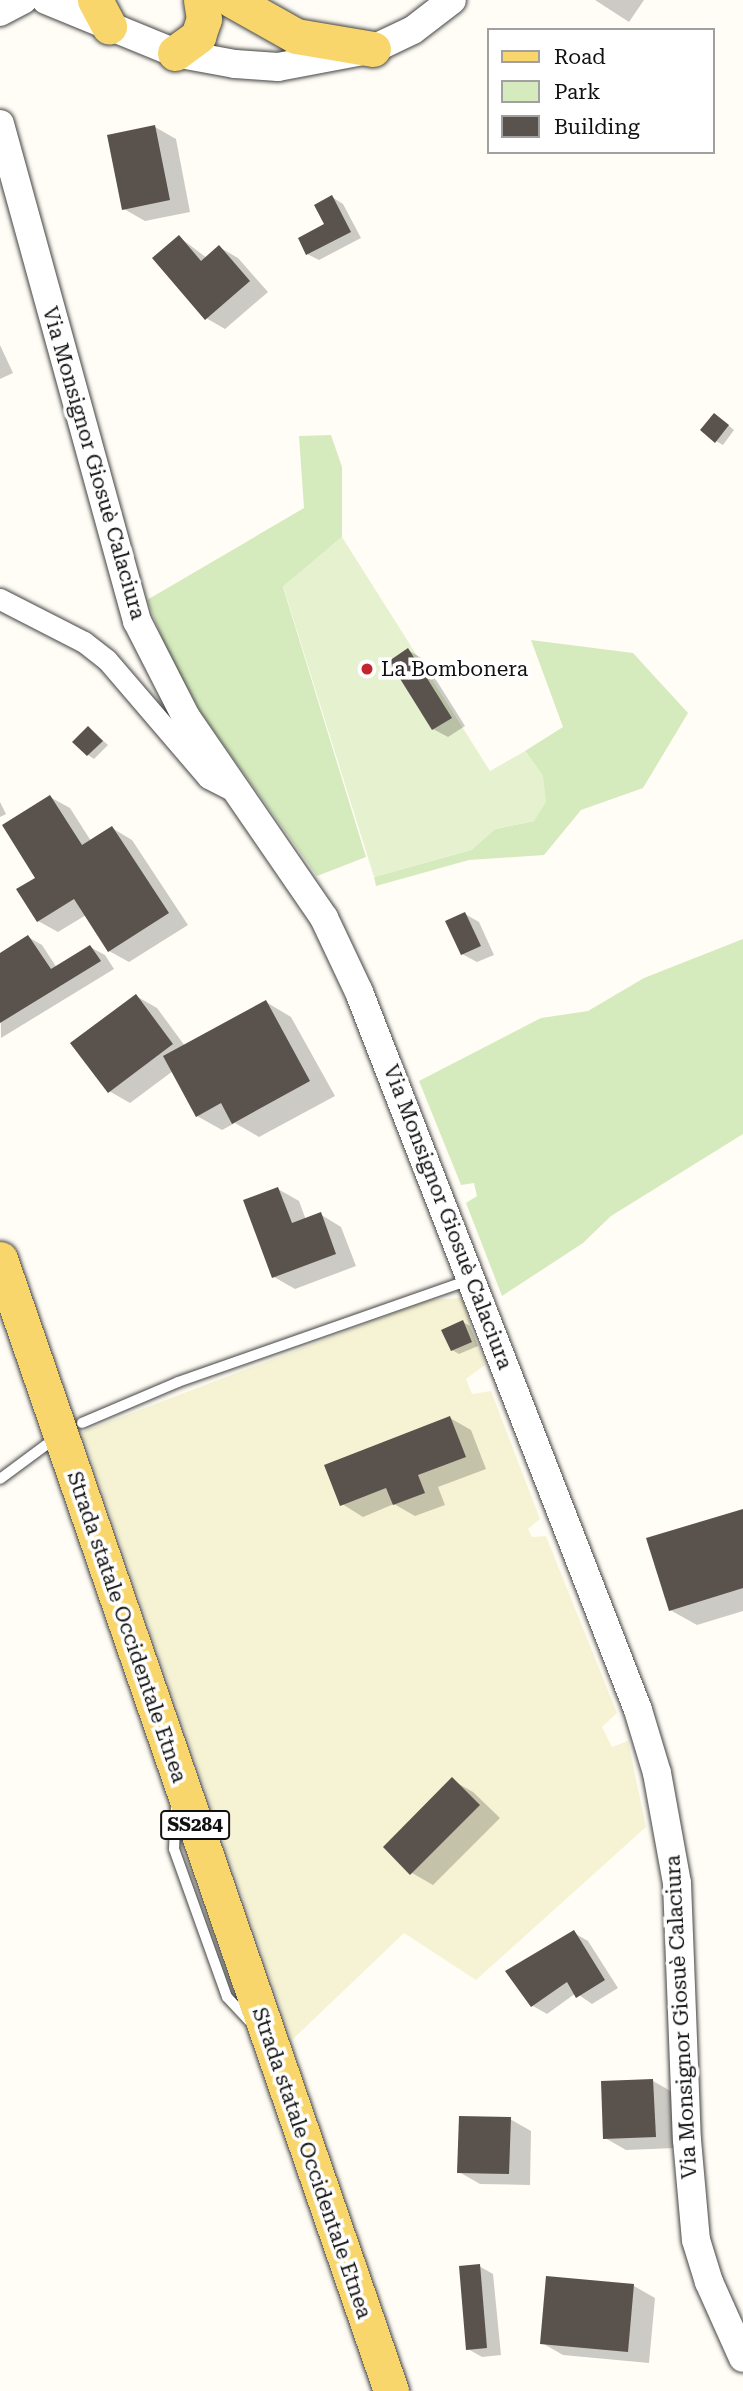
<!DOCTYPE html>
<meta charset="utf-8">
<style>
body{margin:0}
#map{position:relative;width:743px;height:2391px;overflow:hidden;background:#fffdf5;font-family:"Roboto Serif",serif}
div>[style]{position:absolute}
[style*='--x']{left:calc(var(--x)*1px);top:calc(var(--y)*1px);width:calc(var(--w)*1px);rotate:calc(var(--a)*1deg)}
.farmland>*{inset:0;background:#f6f3d4}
.green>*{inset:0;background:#d5ebbd}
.pitch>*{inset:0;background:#e6f2cf}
.shadow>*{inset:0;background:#0003}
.building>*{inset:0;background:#5a524d}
.roads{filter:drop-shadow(0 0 2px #444) drop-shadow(0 0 2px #444)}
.service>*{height:10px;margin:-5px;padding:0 5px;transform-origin:5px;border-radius:5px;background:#fff}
.minor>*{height:21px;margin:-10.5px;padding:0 10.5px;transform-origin:10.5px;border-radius:10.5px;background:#fff}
.tertiary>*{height:28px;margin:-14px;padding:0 14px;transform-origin:14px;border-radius:14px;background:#fff}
.primary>*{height:35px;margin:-17.5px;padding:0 17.5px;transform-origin:17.5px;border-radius:17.5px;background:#f9d66b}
.dots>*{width:19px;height:19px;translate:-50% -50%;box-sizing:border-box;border:4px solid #fff;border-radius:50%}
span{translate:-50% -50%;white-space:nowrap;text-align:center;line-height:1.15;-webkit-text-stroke:7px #fff;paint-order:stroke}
.shield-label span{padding:2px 5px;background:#fff;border:2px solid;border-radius:5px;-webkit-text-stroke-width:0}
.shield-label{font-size:19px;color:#111;font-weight:700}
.street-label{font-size:21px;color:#111}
.poi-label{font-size:21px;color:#111}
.left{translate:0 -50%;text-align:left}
.legend{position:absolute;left:487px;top:28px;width:228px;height:126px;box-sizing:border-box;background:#fff;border:2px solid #a0a0a0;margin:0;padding:9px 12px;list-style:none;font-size:21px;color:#111}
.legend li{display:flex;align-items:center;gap:14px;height:35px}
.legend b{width:35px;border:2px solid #a0a0a0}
</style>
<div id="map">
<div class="farmland">
<i style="clip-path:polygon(462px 1298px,485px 1365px,466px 1379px,472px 1394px,491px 1391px,540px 1519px,528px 1529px,532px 1537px,546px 1536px,617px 1713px,602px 1727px,612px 1747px,628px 1741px,646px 1827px,476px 1980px,404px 1933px,292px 2040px,82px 1432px,428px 1300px)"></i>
</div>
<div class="green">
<i style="clip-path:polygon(331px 435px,342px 467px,342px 537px,283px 587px,366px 857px,317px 876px,201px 713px,167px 651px,147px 600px,304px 508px,299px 436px)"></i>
<i style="clip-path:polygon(531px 640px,633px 653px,688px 713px,643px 788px,581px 810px,544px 855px,469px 860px,376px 886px,374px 877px,471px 850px,495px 829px,534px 821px,543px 776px,525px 751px,563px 727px)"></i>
<i style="clip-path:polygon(743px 939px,743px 1134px,611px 1216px,583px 1243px,502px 1296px,466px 1203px,477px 1196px,474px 1183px,461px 1185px,419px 1081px,541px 1018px,588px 1011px,644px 978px)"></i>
</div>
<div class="pitch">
<i style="clip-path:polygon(342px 537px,490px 771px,525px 751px,543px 776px,546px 802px,534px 821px,495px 829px,471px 850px,374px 877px,283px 586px)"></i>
</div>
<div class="shadow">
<i style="clip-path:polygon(595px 0,644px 0,629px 22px)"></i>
<i style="clip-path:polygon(155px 127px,176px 139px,190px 212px,145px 221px,124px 209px)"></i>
<i style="clip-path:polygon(332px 197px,343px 204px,361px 238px,319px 260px,307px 254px,326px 225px)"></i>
<i style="clip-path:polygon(179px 237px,207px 258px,219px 247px,238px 258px,268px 292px,225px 329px,206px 318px)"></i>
<i style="clip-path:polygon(0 345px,13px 373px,0 379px)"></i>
<i style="clip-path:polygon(721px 419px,734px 430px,723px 445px,716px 441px)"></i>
<i style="clip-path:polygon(408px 650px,423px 659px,465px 726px,448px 737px,433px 729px)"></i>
<i style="clip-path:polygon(89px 728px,108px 745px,94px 759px,88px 755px)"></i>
<i style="clip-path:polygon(50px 797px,70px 808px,91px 841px,112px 828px,132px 840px,188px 925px,129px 962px,109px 951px,86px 915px,58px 932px,38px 921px,37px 878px)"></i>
<i style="clip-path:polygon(0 802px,6px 814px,0 817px)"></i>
<i style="clip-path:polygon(465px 914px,479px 922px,494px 955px,477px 962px,462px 954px)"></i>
<i style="clip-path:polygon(28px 937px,42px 945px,57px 968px,90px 947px,105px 955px,114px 969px,1px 1038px,0 955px)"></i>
<i style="clip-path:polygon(136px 996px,157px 1008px,185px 1046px,266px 1002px,291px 1017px,335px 1096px,259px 1137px,235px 1123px,222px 1130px,197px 1116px,173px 1071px,130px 1103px,109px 1091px)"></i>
<i style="clip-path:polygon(278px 1189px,299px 1201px,306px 1220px,320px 1214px,341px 1227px,356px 1266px,295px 1289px,274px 1277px)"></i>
<i style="clip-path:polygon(463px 1322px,470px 1326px,478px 1346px,459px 1354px,452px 1350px)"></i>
<i style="clip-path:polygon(450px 1418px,471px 1430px,486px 1469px,438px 1487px,445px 1505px,415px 1516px,394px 1504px,363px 1517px,342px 1504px)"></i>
<i style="clip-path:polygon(743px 1510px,743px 1611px,697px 1625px,670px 1610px)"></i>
<i style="clip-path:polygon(452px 1780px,473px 1792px,500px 1818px,433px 1885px,412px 1873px)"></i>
<i style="clip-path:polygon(574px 1933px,588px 1941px,618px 1988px,592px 2004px,576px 1993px,547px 2014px,533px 2006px,508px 1971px)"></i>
<i style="clip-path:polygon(653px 2081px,674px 2093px,676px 2148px,626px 2150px,605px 2138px)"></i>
<i style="clip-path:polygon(510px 2119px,531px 2131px,530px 2185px,480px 2184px,459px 2172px)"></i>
<i style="clip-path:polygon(479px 2266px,493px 2274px,501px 2355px,482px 2357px,468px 2349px)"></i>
<i style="clip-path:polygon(634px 2286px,655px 2298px,649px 2363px,563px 2355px,542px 2343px)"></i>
</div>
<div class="building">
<i style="clip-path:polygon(155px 125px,170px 200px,122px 210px,107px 135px)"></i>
<i style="clip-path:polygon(332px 195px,351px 232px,306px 255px,298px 238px,324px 224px,314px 205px)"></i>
<i style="clip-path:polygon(179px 235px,201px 261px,219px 245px,250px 281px,205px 320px,152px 258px)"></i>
<i style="clip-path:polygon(714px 413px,729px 425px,715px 443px,700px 430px)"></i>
<i style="clip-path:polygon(408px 648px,452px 718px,432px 730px,389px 661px)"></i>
<i style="clip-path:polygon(88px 726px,103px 741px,87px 756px,72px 742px)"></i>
<i style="clip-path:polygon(50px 795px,82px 845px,112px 826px,169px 913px,108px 952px,74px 899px,37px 922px,16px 889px,35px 878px,2px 825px)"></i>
<i style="clip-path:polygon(465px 912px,481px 946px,461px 955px,445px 921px)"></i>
<i style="clip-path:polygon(28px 935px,51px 969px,90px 945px,101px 961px,0 1023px,0 953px)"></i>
<i style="clip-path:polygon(136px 994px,173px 1044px,108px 1093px,70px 1043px)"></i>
<i style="clip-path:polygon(266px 1000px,310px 1081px,232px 1124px,221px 1103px,196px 1117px,163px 1056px)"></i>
<i style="clip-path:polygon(278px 1187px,292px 1223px,321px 1212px,336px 1254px,272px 1278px,243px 1200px)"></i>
<i style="clip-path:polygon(463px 1320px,472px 1342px,451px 1351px,441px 1330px)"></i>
<i style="clip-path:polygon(450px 1416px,466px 1457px,418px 1475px,425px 1493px,393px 1505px,386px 1488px,340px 1506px,324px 1465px)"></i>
<i style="clip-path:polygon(743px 1509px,743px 1588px,669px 1611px,646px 1538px)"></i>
<i style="clip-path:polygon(452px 1777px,480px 1805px,410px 1875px,383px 1847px)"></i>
<i style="clip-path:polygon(574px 1930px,605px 1980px,576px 1998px,567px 1982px,531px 2007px,505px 1971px)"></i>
<i style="clip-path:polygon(653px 2079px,656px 2137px,603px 2139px,601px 2081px)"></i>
<i style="clip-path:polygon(459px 2116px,511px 2117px,509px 2174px,457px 2173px)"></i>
<i style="clip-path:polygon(480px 2264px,487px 2348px,466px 2350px,459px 2266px)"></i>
<i style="clip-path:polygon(546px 2276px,634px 2284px,628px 2352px,540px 2344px)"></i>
</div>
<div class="roads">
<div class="service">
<i style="--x:82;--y:1423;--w:104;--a:-23.1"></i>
<i style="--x:178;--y:1382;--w:308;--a:-19.3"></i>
<i style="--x:0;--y:1479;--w:57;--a:-36.5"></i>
<i style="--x:176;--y:1805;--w:44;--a:92.6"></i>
<i style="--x:174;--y:1849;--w:157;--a:70.3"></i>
<i style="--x:227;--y:1997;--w:35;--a:47"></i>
</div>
<div class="minor">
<i style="--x:0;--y:599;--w:94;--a:27.1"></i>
<i style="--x:84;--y:642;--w:29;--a:38"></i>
<i style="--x:107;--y:660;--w:155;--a:49.4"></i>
<i style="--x:208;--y:778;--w:33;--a:27"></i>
</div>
<div class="tertiary">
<i style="--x:46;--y:0;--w:139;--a:22.3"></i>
<i style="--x:175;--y:53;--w:61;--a:10.4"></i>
<i style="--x:235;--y:64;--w:43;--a:4"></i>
<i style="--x:278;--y:67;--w:97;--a:-10.7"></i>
<i style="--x:373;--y:49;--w:44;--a:-25.4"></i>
<i style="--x:413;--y:30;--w:49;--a:-37.6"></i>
<i style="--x:0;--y:12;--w:26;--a:-28"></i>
<i style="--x:0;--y:124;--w:516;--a:74.59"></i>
<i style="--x:137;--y:621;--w:108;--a:63"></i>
<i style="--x:186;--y:717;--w:244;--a:55.5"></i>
<i style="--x:324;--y:918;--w:82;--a:64.7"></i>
<i style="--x:359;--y:992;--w:770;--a:68.76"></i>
<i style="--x:638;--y:1710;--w:66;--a:73.2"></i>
<i style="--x:657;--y:1773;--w:112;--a:79.7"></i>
<i style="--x:677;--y:1883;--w:257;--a:87.8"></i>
<i style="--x:687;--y:2140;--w:100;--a:84.9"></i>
<i style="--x:696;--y:2240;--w:44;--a:72.8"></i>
<i style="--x:709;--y:2282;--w:83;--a:65.9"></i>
</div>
<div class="primary">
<i style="--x:95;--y:0;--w:30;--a:62"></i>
<i style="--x:232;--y:0;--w:73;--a:29.4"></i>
<i style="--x:296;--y:36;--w:78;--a:9.6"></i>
<i style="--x:175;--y:53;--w:29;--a:-36"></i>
<i style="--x:198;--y:36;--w:18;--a:-71"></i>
<i style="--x:204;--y:19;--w:19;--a:-99"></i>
<i style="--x:0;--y:1259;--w:1198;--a:70.94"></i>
</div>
</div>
<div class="dots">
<i style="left:367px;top:669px;background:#c4262e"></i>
</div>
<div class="shield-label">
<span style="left:195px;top:1825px">SS284</span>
</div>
<div class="street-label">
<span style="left:94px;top:463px;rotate:74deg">Via Monsignor Giosuè Calaciura</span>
<span style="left:448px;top:1217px;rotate:69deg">Via Monsignor Giosuè Calaciura</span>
<span style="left:127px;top:1627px;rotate:71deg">Strada statale Occidentale Etnea</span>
<span style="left:681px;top:2017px;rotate:-93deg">Via Monsignor Giosuè Calaciura</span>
<span style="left:312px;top:2163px;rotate:71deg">Strada statale Occidentale Etnea</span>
</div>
<div class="poi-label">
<span class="left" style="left:381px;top:669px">La Bombonera</span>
</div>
<ul class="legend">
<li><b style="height:9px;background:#f9d66b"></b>Road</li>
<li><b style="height:19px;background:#d5ebbd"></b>Park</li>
<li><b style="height:19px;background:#5a524d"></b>Building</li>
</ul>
</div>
